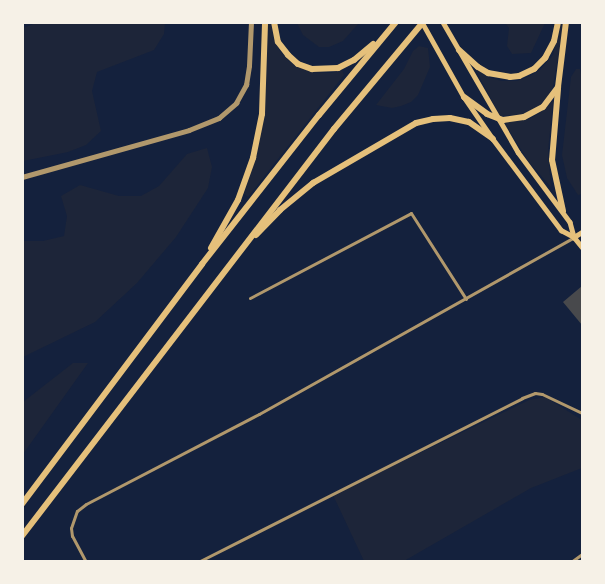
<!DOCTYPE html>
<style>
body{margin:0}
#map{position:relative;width:605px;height:584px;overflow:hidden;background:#14213d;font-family:"Noto Sans",sans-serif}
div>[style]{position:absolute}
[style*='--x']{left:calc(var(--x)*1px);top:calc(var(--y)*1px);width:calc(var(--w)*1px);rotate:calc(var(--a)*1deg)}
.green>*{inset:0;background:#1d2539}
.building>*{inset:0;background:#48494c}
.minor>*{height:3px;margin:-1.5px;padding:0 1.5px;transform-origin:1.5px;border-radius:1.5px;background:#b1986c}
.tertiary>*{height:4.5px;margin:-2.25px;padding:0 2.25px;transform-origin:2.25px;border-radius:2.25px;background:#b1986c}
.secondary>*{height:4.5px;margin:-2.25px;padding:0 2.25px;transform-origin:2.25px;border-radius:2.25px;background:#e5c07b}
.motorway>*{height:6px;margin:-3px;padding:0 3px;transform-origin:3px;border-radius:3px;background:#e5c07b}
span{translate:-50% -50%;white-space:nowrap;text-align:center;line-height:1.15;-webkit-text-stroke:5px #f6f1e7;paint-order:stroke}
.frame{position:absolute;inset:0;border:24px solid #f6f1e7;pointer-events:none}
</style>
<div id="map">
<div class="green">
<i style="clip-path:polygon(36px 23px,165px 23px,164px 34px,154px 50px,97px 72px,92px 91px,101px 131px,86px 145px,68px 152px,23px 161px,23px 28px)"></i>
<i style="clip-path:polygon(268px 23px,271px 23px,274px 40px,280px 51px,290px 62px,310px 72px,331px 73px,342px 70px,344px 75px,248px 197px,244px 194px,257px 154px,265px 110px)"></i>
<i style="clip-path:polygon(297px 23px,297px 22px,359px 23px,343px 41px,329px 47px,319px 47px,303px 35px)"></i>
<i style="clip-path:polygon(505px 23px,545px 23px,531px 53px,512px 54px,507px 46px,509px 28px)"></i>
<i style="clip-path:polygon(560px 23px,564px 23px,552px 92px,536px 109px,526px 114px,500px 116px,474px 67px,488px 77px,502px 81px,517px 81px,530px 76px,540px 70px,553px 55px)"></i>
<i style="clip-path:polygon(419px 46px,428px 48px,430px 67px,418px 95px,411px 102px,401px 106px,392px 108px,376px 105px,404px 69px,413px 51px)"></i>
<i style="clip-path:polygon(576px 69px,580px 69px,582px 79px,582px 194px,578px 195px,567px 178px,562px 155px,571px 77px)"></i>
<i style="clip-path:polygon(553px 101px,548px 151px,551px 187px,528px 161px,504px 122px,529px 119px,540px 113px)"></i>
<i style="clip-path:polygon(207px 148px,212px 167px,208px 188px,176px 237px,137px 283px,95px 322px,23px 357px,23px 241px,43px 241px,64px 236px,67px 216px,61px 196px,80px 185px,119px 196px,141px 196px,159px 186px,187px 154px)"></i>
<i style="clip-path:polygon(73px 363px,88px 363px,23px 454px,23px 402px)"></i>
<i style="clip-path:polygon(545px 397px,582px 420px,582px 468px,531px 488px,404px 561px,364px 561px,333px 495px,529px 400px)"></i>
</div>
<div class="building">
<i style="clip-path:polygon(582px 286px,582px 325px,563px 302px)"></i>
</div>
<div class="minor">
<i style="--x:250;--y:298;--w:182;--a:-27.8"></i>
<i style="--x:411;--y:213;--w:102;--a:57.4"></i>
<i style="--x:86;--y:562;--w:30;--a:-118"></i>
<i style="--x:72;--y:536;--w:8;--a:-97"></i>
<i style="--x:71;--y:528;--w:18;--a:-71"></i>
<i style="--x:77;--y:511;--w:11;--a:-38"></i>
<i style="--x:86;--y:504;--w:195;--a:-27.5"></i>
<i style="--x:259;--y:414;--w:361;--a:-29.3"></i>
<i style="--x:198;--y:562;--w:363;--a:-26.8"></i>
<i style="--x:522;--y:398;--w:14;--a:-21"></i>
<i style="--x:535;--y:393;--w:7;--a:8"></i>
<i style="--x:542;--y:394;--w:44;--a:25.4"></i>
<i style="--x:571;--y:562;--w:14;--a:-36"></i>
</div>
<div class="tertiary">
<i style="--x:22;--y:177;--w:173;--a:-15.7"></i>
<i style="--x:189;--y:130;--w:32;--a:-22"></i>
<i style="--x:219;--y:118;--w:23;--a:-41"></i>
<i style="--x:236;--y:103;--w:21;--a:-61"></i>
<i style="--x:246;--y:85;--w:19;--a:-81"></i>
<i style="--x:249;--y:66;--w:44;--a:-87.4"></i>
</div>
<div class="secondary">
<i style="--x:422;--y:22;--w:86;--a:60.8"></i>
<i style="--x:464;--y:97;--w:51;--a:55.4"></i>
<i style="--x:493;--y:139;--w:114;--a:53.2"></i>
<i style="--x:561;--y:230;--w:15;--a:28"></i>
<i style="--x:574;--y:237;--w:13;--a:51"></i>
<i style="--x:443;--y:22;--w:150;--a:60"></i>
<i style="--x:518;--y:152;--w:87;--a:53.4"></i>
<i style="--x:570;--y:222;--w:16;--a:75"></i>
<i style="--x:574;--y:237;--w:9;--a:-32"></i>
</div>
<div class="motorway">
<i style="--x:274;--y:22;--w:20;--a:79"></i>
<i style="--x:278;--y:42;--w:16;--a:52"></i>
<i style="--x:288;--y:55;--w:13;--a:42"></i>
<i style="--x:298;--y:64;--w:15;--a:20"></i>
<i style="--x:312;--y:69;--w:26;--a:-2"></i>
<i style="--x:338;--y:68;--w:18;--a:-27"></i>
<i style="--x:354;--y:60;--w:25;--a:-40"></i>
<i style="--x:459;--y:50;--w:25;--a:42"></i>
<i style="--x:478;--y:67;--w:12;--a:31"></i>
<i style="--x:488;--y:73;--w:22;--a:10"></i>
<i style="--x:510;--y:77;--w:9;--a:-6"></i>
<i style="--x:519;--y:76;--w:17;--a:-25"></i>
<i style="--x:534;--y:69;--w:16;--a:-45"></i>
<i style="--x:545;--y:58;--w:19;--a:-62"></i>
<i style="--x:554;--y:41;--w:19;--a:-78"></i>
<i style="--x:558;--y:89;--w:71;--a:94.8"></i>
<i style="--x:552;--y:160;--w:52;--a:77.8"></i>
<i style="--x:464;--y:97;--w:29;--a:36"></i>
<i style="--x:487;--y:114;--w:17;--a:21"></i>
<i style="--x:503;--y:120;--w:21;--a:-8"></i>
<i style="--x:524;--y:117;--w:21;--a:-28"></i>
<i style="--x:543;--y:107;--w:25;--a:-53"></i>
<i style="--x:558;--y:87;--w:65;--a:-83"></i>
<i style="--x:256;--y:235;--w:35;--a:-46"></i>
<i style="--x:280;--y:210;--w:43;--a:-39.3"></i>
<i style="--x:313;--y:183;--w:119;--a:-30.2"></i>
<i style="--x:416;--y:123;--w:17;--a:-13"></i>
<i style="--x:433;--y:119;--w:17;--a:-3"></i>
<i style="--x:450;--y:118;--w:19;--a:12"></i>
<i style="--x:469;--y:122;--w:29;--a:35"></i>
<i style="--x:211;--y:248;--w:55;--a:-60.6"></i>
<i style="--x:238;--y:200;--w:45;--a:-70.3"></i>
<i style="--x:253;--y:158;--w:45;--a:-78.4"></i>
<i style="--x:262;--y:114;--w:92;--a:-88.1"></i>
<i style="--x:22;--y:504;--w:300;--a:-53.1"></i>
<i style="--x:202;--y:264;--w:189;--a:-51.9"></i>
<i style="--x:319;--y:115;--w:121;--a:-50.4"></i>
<i style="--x:22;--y:536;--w:513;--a:-52.53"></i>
<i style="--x:334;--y:129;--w:139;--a:-50.2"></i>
</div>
<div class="frame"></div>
</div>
